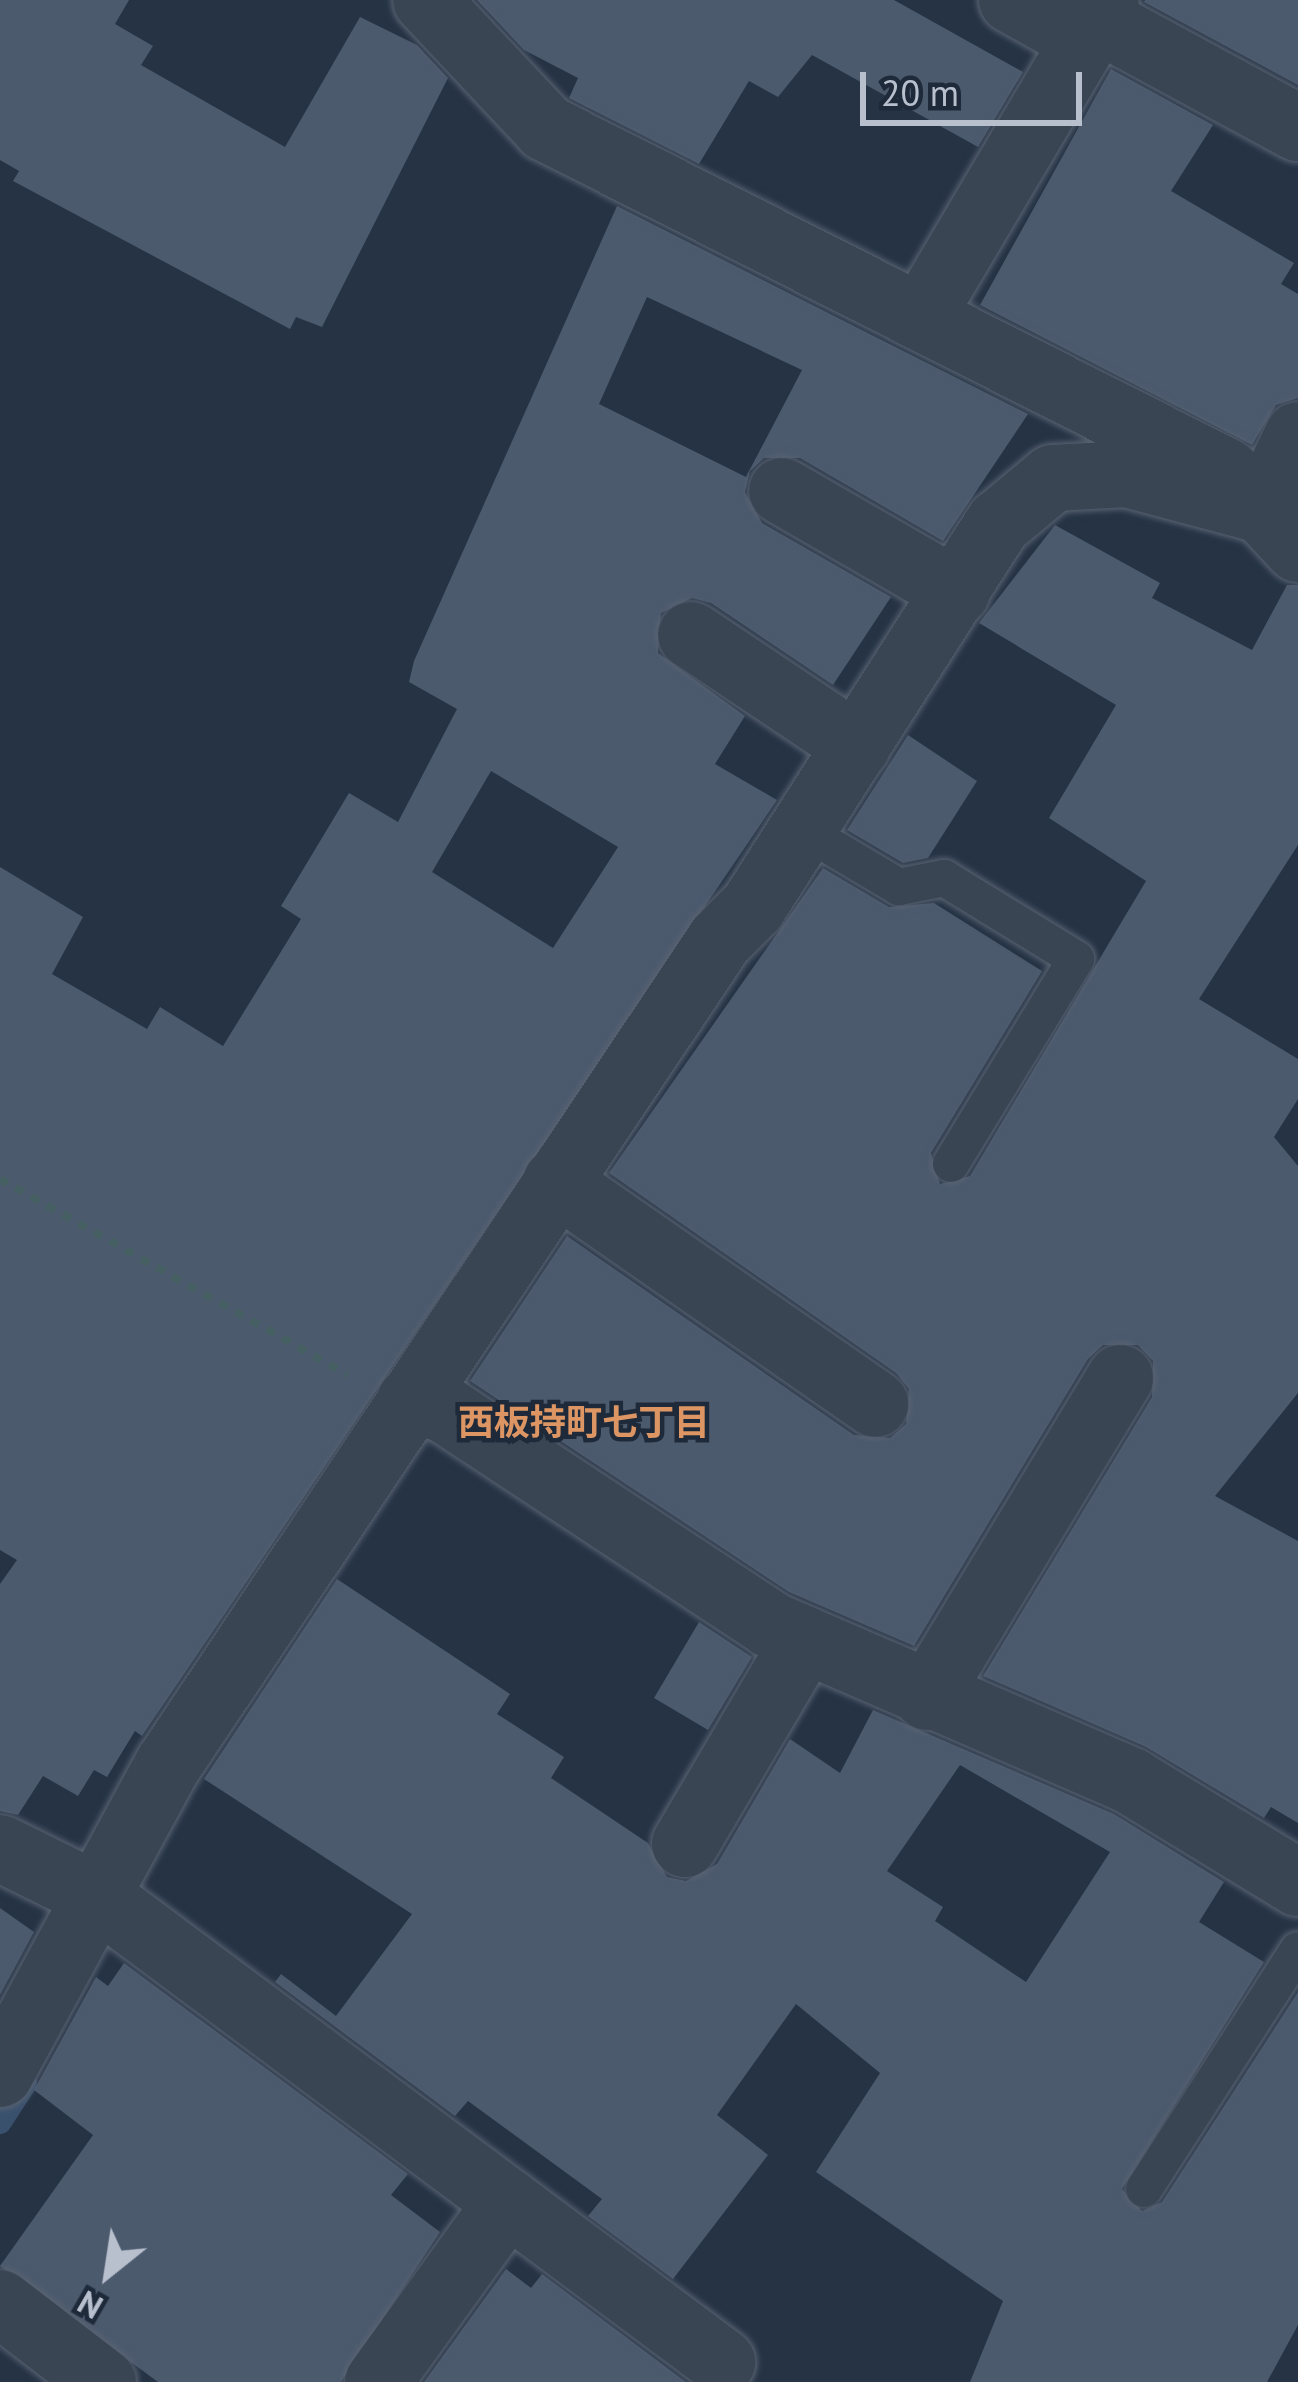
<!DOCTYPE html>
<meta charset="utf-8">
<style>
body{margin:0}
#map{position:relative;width:1298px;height:2382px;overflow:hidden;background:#253345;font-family:"PT Sans","Noto Sans JP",sans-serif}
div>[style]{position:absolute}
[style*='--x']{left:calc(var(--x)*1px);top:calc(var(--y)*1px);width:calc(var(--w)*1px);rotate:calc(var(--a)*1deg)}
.stream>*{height:21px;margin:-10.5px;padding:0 10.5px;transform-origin:10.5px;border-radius:10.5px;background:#3a516e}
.building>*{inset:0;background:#4c5a6e}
.path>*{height:8px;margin-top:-4px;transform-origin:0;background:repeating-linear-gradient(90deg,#465f62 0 9px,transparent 0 18px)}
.roads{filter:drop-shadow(0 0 3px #596372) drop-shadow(0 0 3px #596372)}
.service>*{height:36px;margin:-18px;padding:0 18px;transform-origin:18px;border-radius:18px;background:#3a4554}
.minor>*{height:66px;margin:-33px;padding:0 33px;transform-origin:33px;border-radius:33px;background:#3a4554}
span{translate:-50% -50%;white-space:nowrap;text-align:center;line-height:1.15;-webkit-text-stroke:9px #1e2a3a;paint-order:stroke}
.neighbourhood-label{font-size:36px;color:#dd9663;font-weight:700}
.north{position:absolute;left:48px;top:2214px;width:120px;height:120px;-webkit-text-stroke:9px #1e2a3a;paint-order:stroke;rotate:210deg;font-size:33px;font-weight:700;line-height:48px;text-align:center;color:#b8c0ce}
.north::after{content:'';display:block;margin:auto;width:42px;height:54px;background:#b8c0ce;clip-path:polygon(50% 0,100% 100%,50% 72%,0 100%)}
.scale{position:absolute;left:860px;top:72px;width:222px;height:54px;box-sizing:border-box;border:6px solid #b8c0ce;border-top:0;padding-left:15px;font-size:36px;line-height:42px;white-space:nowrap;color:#b8c0ce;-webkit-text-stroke:9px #1e2a3a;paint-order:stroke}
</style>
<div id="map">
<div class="stream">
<i style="--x:0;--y:2123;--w:48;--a:-57"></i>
</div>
<div class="building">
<i style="clip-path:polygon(0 0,129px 0,115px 24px,153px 46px,141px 65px,285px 147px,360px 17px,417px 45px,448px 78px,322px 327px,296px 317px,290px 329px,13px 181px,19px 171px,0 160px)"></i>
<i style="clip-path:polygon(477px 0,894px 0,1023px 72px,978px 147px,812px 55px,778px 97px,749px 81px,699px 164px,569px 98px,578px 78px,524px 50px)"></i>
<i style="clip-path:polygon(1145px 0,1298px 0,1298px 85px,1144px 2px)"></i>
<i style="clip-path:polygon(1111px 69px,1213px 125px,1171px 191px,1294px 263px,1281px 284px,1298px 294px,1298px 398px,1276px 405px,1252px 445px,980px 305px)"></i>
<i style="clip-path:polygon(evenodd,617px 206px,1028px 414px,943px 541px,800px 458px,764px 458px,750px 471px,745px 492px,762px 523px,891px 597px,833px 685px,711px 603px,692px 598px,661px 613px,658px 653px,745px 716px,715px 764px,777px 800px,142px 1736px,135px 1731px,107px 1777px,94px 1770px,78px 1796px,43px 1776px,18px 1815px,0 1811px,0 1584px,17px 1560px,0 1550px,0 867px,83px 917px,52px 974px,147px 1029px,160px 1007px,223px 1046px,301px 919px,281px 906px,349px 793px,398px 822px,457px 709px,409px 682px,414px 661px,617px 206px,647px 297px,802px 370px,746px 477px,599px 404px,647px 297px,617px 206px,491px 771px,618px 847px,553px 948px,432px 872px,491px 771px)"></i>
<i style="clip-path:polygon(1055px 525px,1160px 583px,1152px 598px,1252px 650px,1287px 585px,1298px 585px,1298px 845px,1199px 999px,1298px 1059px,1298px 1099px,1274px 1137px,1298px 1166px,1298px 1393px,1215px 1496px,1298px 1541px,1298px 1823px,1271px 1807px,1264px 1818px,1146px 1747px,983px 1676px,1152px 1397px,1153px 1361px,1138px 1345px,1103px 1345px,1088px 1359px,914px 1646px,789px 1592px,470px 1381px,567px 1236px,854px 1435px,890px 1438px,906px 1424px,909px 1389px,896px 1373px,609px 1173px,823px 868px,889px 907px,934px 903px,1042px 971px,931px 1153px,940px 1184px,970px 1176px,1146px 881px,1049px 818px,1116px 705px,979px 623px)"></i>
<i style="clip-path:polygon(908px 735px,977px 781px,928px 858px,903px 863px,847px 830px)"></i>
<i style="clip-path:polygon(evenodd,337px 1579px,510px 1694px,497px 1714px,564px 1757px,551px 1778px,648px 1843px,667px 1877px,686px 1881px,717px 1864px,790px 1739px,840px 1773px,873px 1710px,1114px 1814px,1224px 1882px,1199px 1922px,1264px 1962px,1122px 2189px,1142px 2211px,1162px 2202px,1298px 1992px,1298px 2325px,1267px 2382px,970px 2382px,1003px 2301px,816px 2172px,880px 2073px,796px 2004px,717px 2115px,768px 2155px,673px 2279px,588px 2216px,602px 2199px,468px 2101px,455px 2116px,275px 1982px,281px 1974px,336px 2016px,412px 1914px,204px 1779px,337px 1579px,960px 1765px,1110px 1852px,1026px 1982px,935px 1921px,943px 1907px,887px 1871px,960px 1765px)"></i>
<i style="clip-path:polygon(699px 1622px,752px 1657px,708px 1730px,654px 1698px)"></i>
<i style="clip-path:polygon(0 1908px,34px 1932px,0 1995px)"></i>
<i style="clip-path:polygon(124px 1963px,408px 2174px,391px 2195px,440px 2232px,341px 2382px,158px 2382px,0 2266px,93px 2135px,34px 2090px,96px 1977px,108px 1986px)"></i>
<i style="clip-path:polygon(506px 2269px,531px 2288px,542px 2274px,686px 2382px,424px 2382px)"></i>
</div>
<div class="path">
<i style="--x:0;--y:1179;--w:399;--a:29.4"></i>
</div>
<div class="roads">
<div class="service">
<i style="--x:803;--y:830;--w:112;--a:30.7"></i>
<i style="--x:899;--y:887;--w:46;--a:-11.3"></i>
<i style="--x:944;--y:878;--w:155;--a:31.5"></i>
<i style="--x:1076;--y:959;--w:240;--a:121.4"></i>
<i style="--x:1144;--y:2189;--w:284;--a:-57.2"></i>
</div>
<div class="minor">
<i style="--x:426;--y:0;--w:175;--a:46.8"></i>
<i style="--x:546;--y:128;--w:763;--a:26.8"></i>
<i style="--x:1012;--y:0;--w:64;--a:29"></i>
<i style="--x:1068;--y:31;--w:28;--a:-17"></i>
<i style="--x:1105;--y:0;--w:25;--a:83"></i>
<i style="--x:1108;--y:25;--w:216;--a:28.5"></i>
<i style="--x:921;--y:317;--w:342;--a:-59.4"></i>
<i style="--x:1095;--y:23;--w:13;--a:9"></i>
<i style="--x:782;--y:491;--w:202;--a:30"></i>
<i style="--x:1262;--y:510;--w:83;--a:-64.4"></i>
<i style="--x:691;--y:635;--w:200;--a:33.8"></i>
<i style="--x:556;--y:1182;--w:389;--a:34.8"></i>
<i style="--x:410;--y:1401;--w:35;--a:13"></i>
<i style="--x:444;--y:1409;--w:392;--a:33.4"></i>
<i style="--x:771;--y:1625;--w:392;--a:23.4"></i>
<i style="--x:1131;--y:1781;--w:196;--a:31.4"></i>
<i style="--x:927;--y:1697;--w:373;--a:-58.8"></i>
<i style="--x:685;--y:1844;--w:237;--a:-59.5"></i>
<i style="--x:0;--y:1848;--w:108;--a:26.3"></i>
<i style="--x:97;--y:1896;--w:780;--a:36.71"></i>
<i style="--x:0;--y:2074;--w:352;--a:-61.5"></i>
<i style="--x:168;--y:1765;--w:993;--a:-56.21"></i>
<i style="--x:720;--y:940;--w:47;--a:-45"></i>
<i style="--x:753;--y:907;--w:456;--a:-57.4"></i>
<i style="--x:999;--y:523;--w:70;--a:-39.8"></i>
<i style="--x:1053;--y:478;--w:74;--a:-3.1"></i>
<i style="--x:1127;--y:474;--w:140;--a:14.9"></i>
<i style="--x:1262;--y:510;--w:53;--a:47.3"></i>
<i style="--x:0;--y:2303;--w:130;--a:37.5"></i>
<i style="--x:378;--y:2382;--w:222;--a:-54.2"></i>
</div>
</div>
<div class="neighbourhood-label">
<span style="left:584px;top:1422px">西板持町七丁目</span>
</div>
<div class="north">N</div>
<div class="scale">20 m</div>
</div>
